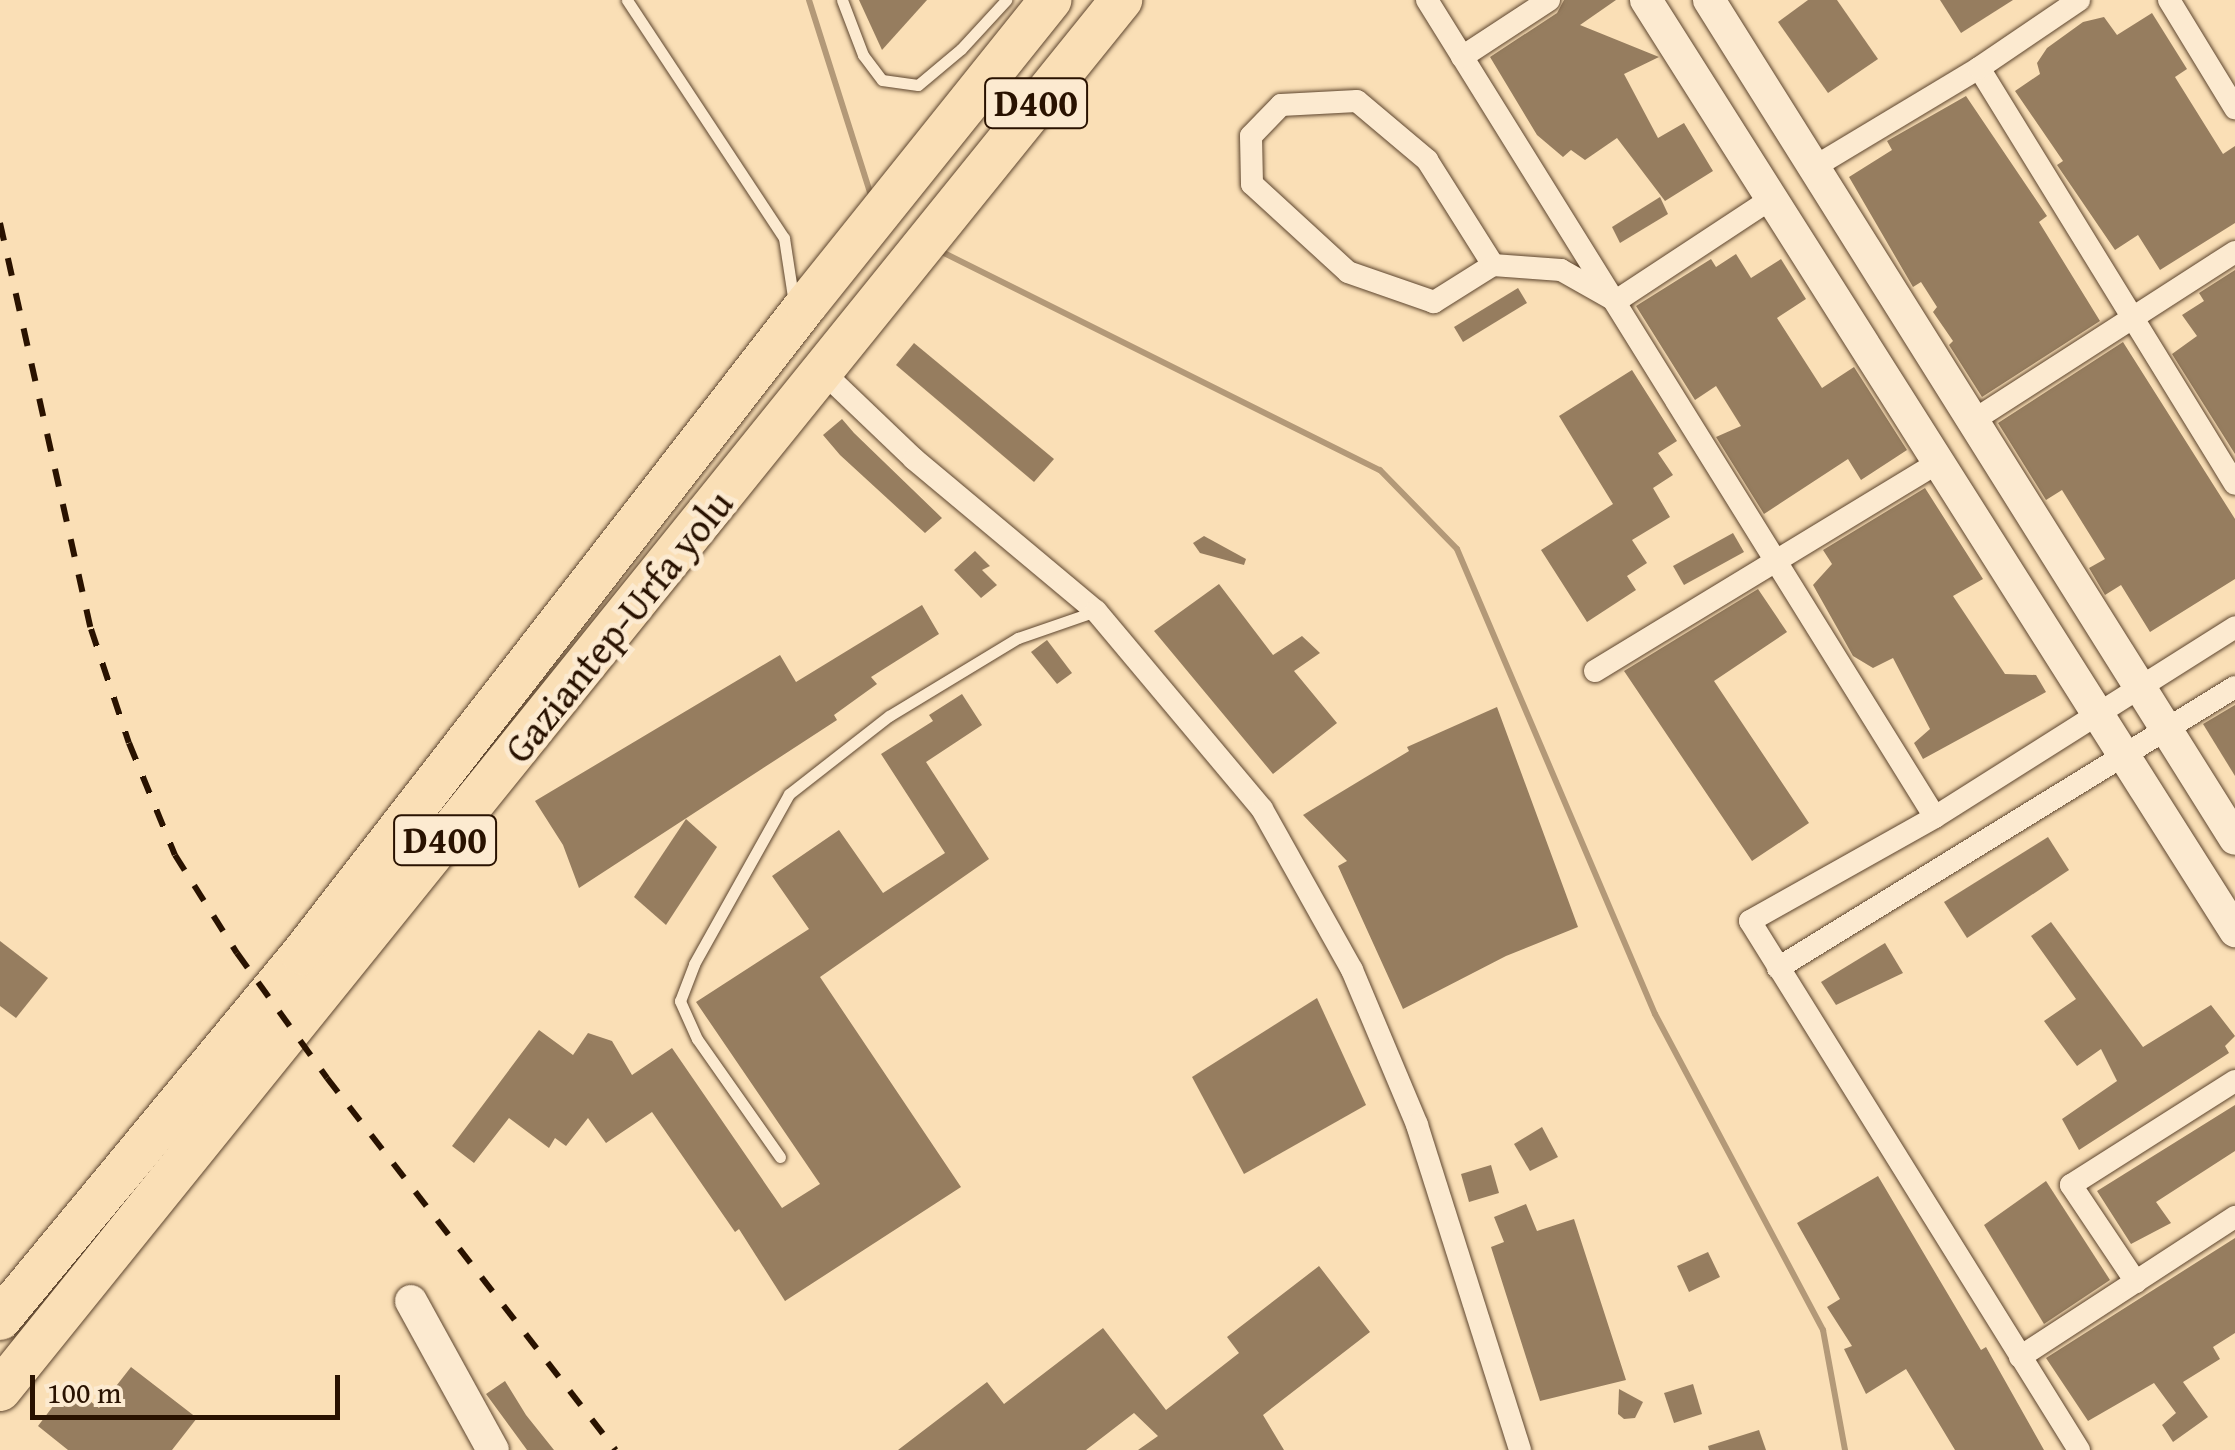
<!DOCTYPE html>
<style>
body{margin:0}
#map{position:relative;width:2235px;height:1450px;overflow:hidden;background:#fadfb6;font-family:"Gentium Book Plus",serif}
div>[style]{position:absolute}
[style*='--x']{left:calc(var(--x)*1px);top:calc(var(--y)*1px);width:calc(var(--w)*1px);rotate:calc(var(--a)*1deg)}
.stream>*{height:6px;margin:-3px;padding:0 3px;transform-origin:3px;border-radius:3px;background:#b39978}
.building>*{inset:0;background:#967d5f}
.roads{filter:drop-shadow(0 0 2px #5d452e) drop-shadow(0 0 2px #5d452e)}
.lane>*{height:11px;margin:-5.5px;padding:0 5.5px;transform-origin:5.5px;border-radius:5.5px;background:#fcead0}
.street>*{height:22px;margin:-11px;padding:0 11px;transform-origin:11px;border-radius:11px;background:#fcead0}
.secondary>*{height:32px;margin:-16px;padding:0 16px;transform-origin:16px;border-radius:16px;background:#fcead0}
.highway>*{height:42px;margin:-21px;padding:0 21px;transform-origin:21px;border-radius:21px;background:#fadfb6}
.rail>*{height:6px;margin-top:-3px;transform-origin:0;background:repeating-linear-gradient(90deg,#291200 0 18px,transparent 0 36px)}
span{translate:-50% -50%;white-space:nowrap;text-align:center;line-height:1.15;-webkit-text-stroke:10px #fcead0;paint-order:stroke}
.shield-label span{padding:2px 8px;background:#fcead0;border:2px solid;border-radius:8px;-webkit-text-stroke-width:0}
.shield-label{font-size:38px;color:#291200;font-weight:700}
.street-label{font-size:40px;color:#291200}
.scale{position:absolute;left:30px;top:1375px;width:310px;height:45px;box-sizing:border-box;border:5px solid #291200;border-top:0;padding-left:12px;font-size:30px;line-height:35px;white-space:nowrap;color:#291200;-webkit-text-stroke:8px #fcead0;paint-order:stroke}
</style>
<div id="map">
<div class="stream">
<i style="--x:809;--y:0;--w:206;--a:72.4"></i>
<i style="--x:938;--y:250;--w:494;--a:26.5"></i>
<i style="--x:1380;--y:470;--w:110;--a:45.7"></i>
<i style="--x:1457;--y:549;--w:505;--a:66.94"></i>
<i style="--x:1655;--y:1014;--w:358;--a:62"></i>
<i style="--x:1823;--y:1330;--w:122;--a:79.6"></i>
</div>
<div class="building">
<i style="clip-path:polygon(859px 0,927px 0,882px 50px)"></i>
<i style="clip-path:polygon(1564px 0,1616px 0,1580px 25px,1659px 57px,1624px 74px,1658px 138px,1684px 123px,1713px 171px,1665px 201px,1617px 138px,1585px 160px,1571px 150px,1563px 157px,1537px 135px,1490px 57px,1557px 13px)"></i>
<i style="clip-path:polygon(1808px 0,1837px 0,1878px 59px,1828px 93px,1778px 22px)"></i>
<i style="clip-path:polygon(1940px 0,2013px 0,1961px 33px)"></i>
<i style="clip-path:polygon(2152px 13px,2187px 69px,2175px 77px,2223px 154px,2235px 146px,2235px 223px,2160px 270px,2138px 235px,2115px 250px,2057px 165px,2063px 161px,2015px 91px,2040px 74px,2037px 63px,2047px 48px,2083px 22px,2104px 17px,2117px 35px)"></i>
<i style="clip-path:polygon(1966px 96px,2047px 216px,2039px 222px,2100px 321px,1982px 397px,1949px 345px,1953px 341px,1933px 312px,1937px 307px,1921px 282px,1913px 287px,1849px 177px,1892px 150px,1887px 141px)"></i>
<i style="clip-path:polygon(1660px 197px,1668px 214px,1620px 243px,1612px 227px)"></i>
<i style="clip-path:polygon(1736px 254px,1751px 278px,1781px 259px,1806px 299px,1777px 318px,1822px 388px,1854px 367px,1907px 450px,1861px 480px,1848px 459px,1764px 514px,1716px 437px,1741px 426px,1716px 386px,1695px 400px,1636px 306px,1711px 259px,1716px 267px)"></i>
<i style="clip-path:polygon(2235px 270px,2235px 454px,2172px 354px,2197px 336px,2182px 315px,2204px 301px,2199px 293px)"></i>
<i style="clip-path:polygon(1518px 288px,1527px 303px,1463px 342px,1454px 327px)"></i>
<i style="clip-path:polygon(2123px 342px,2235px 519px,2235px 579px,2150px 632px,2121px 585px,2105px 595px,2089px 568px,2105px 559px,2062px 490px,2046px 500px,1998px 423px)"></i>
<i style="clip-path:polygon(914px 343px,1054px 459px,1034px 482px,896px 365px)"></i>
<i style="clip-path:polygon(1632px 370px,1677px 441px,1658px 453px,1673px 475px,1653px 488px,1670px 517px,1632px 540px,1647px 563px,1627px 576px,1636px 590px,1587px 622px,1541px 550px,1613px 504px,1559px 416px)"></i>
<i style="clip-path:polygon(842px 419px,854px 433px,942px 518px,925px 533px,840px 455px,823px 435px)"></i>
<i style="clip-path:polygon(1925px 488px,1983px 579px,1953px 596px,2005px 674px,2036px 675px,2046px 692px,1923px 759px,1914px 743px,1930px 729px,1893px 658px,1873px 668px,1853px 656px,1813px 585px,1832px 564px,1823px 550px)"></i>
<i style="clip-path:polygon(1733px 533px,1744px 552px,1684px 585px,1673px 566px)"></i>
<i style="clip-path:polygon(1204px 536px,1246px 559px,1244px 565px,1200px 553px,1193px 543px)"></i>
<i style="clip-path:polygon(975px 551px,990px 566px,982px 570px,997px 585px,981px 598px,954px 570px)"></i>
<i style="clip-path:polygon(1219px 584px,1273px 655px,1302px 636px,1320px 653px,1294px 671px,1337px 723px,1273px 774px,1154px 631px)"></i>
<i style="clip-path:polygon(1758px 589px,1787px 632px,1714px 681px,1809px 823px,1752px 861px,1624px 671px)"></i>
<i style="clip-path:polygon(922px 605px,939px 634px,871px 677px,877px 684px,834px 715px,837px 720px,579px 888px,563px 845px,535px 801px,780px 655px,796px 682px)"></i>
<i style="clip-path:polygon(1047px 640px,1072px 673px,1057px 684px,1031px 652px)"></i>
<i style="clip-path:polygon(962px 694px,982px 725px,926px 762px,989px 859px,820px 977px,961px 1187px,785px 1301px,739px 1229px,735px 1232px,652px 1112px,606px 1143px,588px 1118px,566px 1146px,555px 1138px,549px 1148px,509px 1118px,474px 1163px,452px 1146px,539px 1030px,573px 1055px,588px 1033px,612px 1041px,632px 1075px,672px 1048px,782px 1208px,820px 1184px,696px 1002px,809px 929px,772px 876px,839px 830px,883px 893px,945px 853px,881px 754px,933px 721px,929px 715px)"></i>
<i style="clip-path:polygon(2235px 705px,2235px 776px,2203px 724px)"></i>
<i style="clip-path:polygon(1497px 707px,1578px 927px,1506px 956px,1403px 1009px,1338px 866px,1347px 861px,1303px 815px,1409px 751px,1407px 747px)"></i>
<i style="clip-path:polygon(686px 819px,717px 847px,666px 925px,634px 897px)"></i>
<i style="clip-path:polygon(2048px 837px,2069px 870px,1967px 938px,1944px 902px)"></i>
<i style="clip-path:polygon(2051px 922px,2143px 1047px,2211px 1005px,2235px 1036px,2225px 1046px,2229px 1053px,2079px 1150px,2062px 1119px,2117px 1081px,2101px 1049px,2077px 1066px,2044px 1021px,2076px 999px,2031px 936px)"></i>
<i style="clip-path:polygon(0 941px,48px 978px,16px 1018px,0 1006px)"></i>
<i style="clip-path:polygon(1885px 943px,1903px 973px,1836px 1005px,1821px 982px)"></i>
<i style="clip-path:polygon(1317px 998px,1366px 1105px,1244px 1174px,1192px 1077px)"></i>
<i style="clip-path:polygon(2235px 1105px,2235px 1151px,2156px 1202px,2171px 1223px,2131px 1244px,2097px 1191px)"></i>
<i style="clip-path:polygon(1542px 1127px,1558px 1157px,1530px 1171px,1514px 1144px)"></i>
<i style="clip-path:polygon(1491px 1165px,1499px 1193px,1469px 1202px,1461px 1174px)"></i>
<i style="clip-path:polygon(1878px 1176px,1981px 1350px,1986px 1347px,2044px 1450px,1955px 1450px,1906px 1369px,1866px 1394px,1844px 1349px,1852px 1346px,1827px 1307px,1840px 1299px,1797px 1223px)"></i>
<i style="clip-path:polygon(2046px 1181px,2110px 1280px,2044px 1324px,1984px 1225px)"></i>
<i style="clip-path:polygon(1526px 1204px,1537px 1231px,1574px 1219px,1626px 1380px,1540px 1401px,1491px 1247px,1504px 1242px,1494px 1217px)"></i>
<i style="clip-path:polygon(2235px 1238px,2235px 1333px,2213px 1347px,2220px 1359px,2183px 1382px,2208px 1417px,2173px 1442px,2162px 1425px,2176px 1413px,2154px 1383px,2088px 1421px,2046px 1358px)"></i>
<i style="clip-path:polygon(1708px 1252px,1720px 1277px,1689px 1292px,1677px 1266px)"></i>
<i style="clip-path:polygon(1319px 1266px,1370px 1332px,1263px 1415px,1284px 1450px,1138px 1450px,1158px 1436px,1134px 1413px,1086px 1450px,898px 1450px,987px 1382px,1004px 1404px,1103px 1328px,1166px 1410px,1239px 1353px,1227px 1337px)"></i>
<i style="clip-path:polygon(131px 1367px,197px 1418px,172px 1450px,68px 1450px,38px 1426px,69px 1385px,99px 1408px)"></i>
<i style="clip-path:polygon(505px 1381px,526px 1415px,554px 1450px,527px 1450px,486px 1394px)"></i>
<i style="clip-path:polygon(1693px 1384px,1702px 1414px,1674px 1423px,1664px 1393px)"></i>
<i style="clip-path:polygon(1619px 1389px,1643px 1402px,1635px 1418px,1624px 1419px,1618px 1414px)"></i>
<i style="clip-path:polygon(1759px 1430px,1766px 1450px,1709px 1450px,1708px 1446px)"></i>
</div>
<div class="roads">
<div class="lane">
<i style="--x:627;--y:0;--w:285;--a:56.6"></i>
<i style="--x:784;--y:238;--w:66;--a:81.3"></i>
<i style="--x:842;--y:0;--w:59;--a:69.1"></i>
<i style="--x:863;--y:55;--w:31;--a:53"></i>
<i style="--x:882;--y:80;--w:36;--a:8"></i>
<i style="--x:918;--y:85;--w:56;--a:-39.9"></i>
<i style="--x:961;--y:49;--w:67;--a:-47.4"></i>
<i style="--x:780;--y:1157;--w:144;--a:-125.1"></i>
<i style="--x:697;--y:1039;--w:42;--a:-114.1"></i>
<i style="--x:680;--y:1001;--w:40;--a:-69"></i>
<i style="--x:694;--y:964;--w:195;--a:-60.8"></i>
<i style="--x:789;--y:794;--w:127;--a:-38"></i>
<i style="--x:889;--y:716;--w:151;--a:-31.2"></i>
<i style="--x:1018;--y:638;--w:83;--a:-19.1"></i>
</div>
<div class="street">
<i style="--x:1427;--y:0;--w:962;--a:58.13"></i>
<i style="--x:2169;--y:0;--w:127;--a:58.6"></i>
<i style="--x:1462;--y:57;--w:104;--a:-33.2"></i>
<i style="--x:1979;--y:68;--w:488;--a:58.4"></i>
<i style="--x:1811;--y:169;--w:196;--a:-31"></i>
<i style="--x:1979;--y:68;--w:121;--a:-34.2"></i>
<i style="--x:1493;--y:265;--w:70;--a:147.9"></i>
<i style="--x:1434;--y:302;--w:91;--a:-160.8"></i>
<i style="--x:1348;--y:272;--w:130;--a:-137.5"></i>
<i style="--x:1252;--y:184;--w:48;--a:-91.2"></i>
<i style="--x:1251;--y:136;--w:43;--a:-45.9"></i>
<i style="--x:1281;--y:105;--w:76;--a:-3"></i>
<i style="--x:1357;--y:101;--w:92;--a:40.1"></i>
<i style="--x:1427;--y:160;--w:124;--a:57.8"></i>
<i style="--x:1493;--y:265;--w:68;--a:4.2"></i>
<i style="--x:1561;--y:270;--w:63;--a:29.4"></i>
<i style="--x:1616;--y:301;--w:187;--a:-33.4"></i>
<i style="--x:823;--y:372;--w:126;--a:43.7"></i>
<i style="--x:914;--y:459;--w:237;--a:39.9"></i>
<i style="--x:1096;--y:611;--w:258;--a:50"></i>
<i style="--x:1262;--y:809;--w:184;--a:60.8"></i>
<i style="--x:1352;--y:970;--w:168;--a:67.2"></i>
<i style="--x:1417;--y:1125;--w:341;--a:72.4"></i>
<i style="--x:1971;--y:422;--w:314;--a:-32.8"></i>
<i style="--x:1595;--y:671;--w:404;--a:-31.3"></i>
<i style="--x:1778;--y:968;--w:536;--a:-31.59"></i>
<i style="--x:2136;--y:1282;--w:117;--a:-123.8"></i>
<i style="--x:2071;--y:1185;--w:194;--a:-32.4"></i>
<i style="--x:2020;--y:1357;--w:257;--a:-33.1"></i>
<i style="--x:2079;--y:1450;--w:623;--a:-121.88"></i>
<i style="--x:1750;--y:921;--w:212;--a:-29.3"></i>
<i style="--x:1935;--y:817;--w:355;--a:-32.3"></i>
</div>
<div class="secondary">
<i style="--x:1646;--y:0;--w:1102;--a:57.68"></i>
<i style="--x:1709;--y:0;--w:990;--a:57.91"></i>
<i style="--x:411;--y:1301;--w:170;--a:61.2"></i>
</div>
<div class="highway">
<i style="--x:0;--y:1319;--w:474;--a:-50.4"></i>
<i style="--x:302;--y:954;--w:822;--a:-52.17"></i>
<i style="--x:806;--y:305;--w:391;--a:-51.3"></i>
<i style="--x:0;--y:1390;--w:1786;--a:-51.11"></i>
</div>
</div>
<div class="rail">
<i style="--x:0;--y:223;--w:416;--a:77.4"></i>
<i style="--x:91;--y:629;--w:120;--a:71.6"></i>
<i style="--x:129;--y:743;--w:121;--a:67.7"></i>
<i style="--x:175;--y:855;--w:116;--a:57.7"></i>
<i style="--x:237;--y:953;--w:154;--a:54.2"></i>
<i style="--x:327;--y:1078;--w:471;--a:52.2"></i>
</div>
<div class="shield-label">
<span style="left:1036px;top:103px">D400</span>
<span style="left:445px;top:840px">D400</span>
</div>
<div class="street-label">
<span style="left:618px;top:626px;rotate:-51deg">Gaziantep-Urfa yolu</span>
</div>
<div class="scale">100 m</div>
</div>
